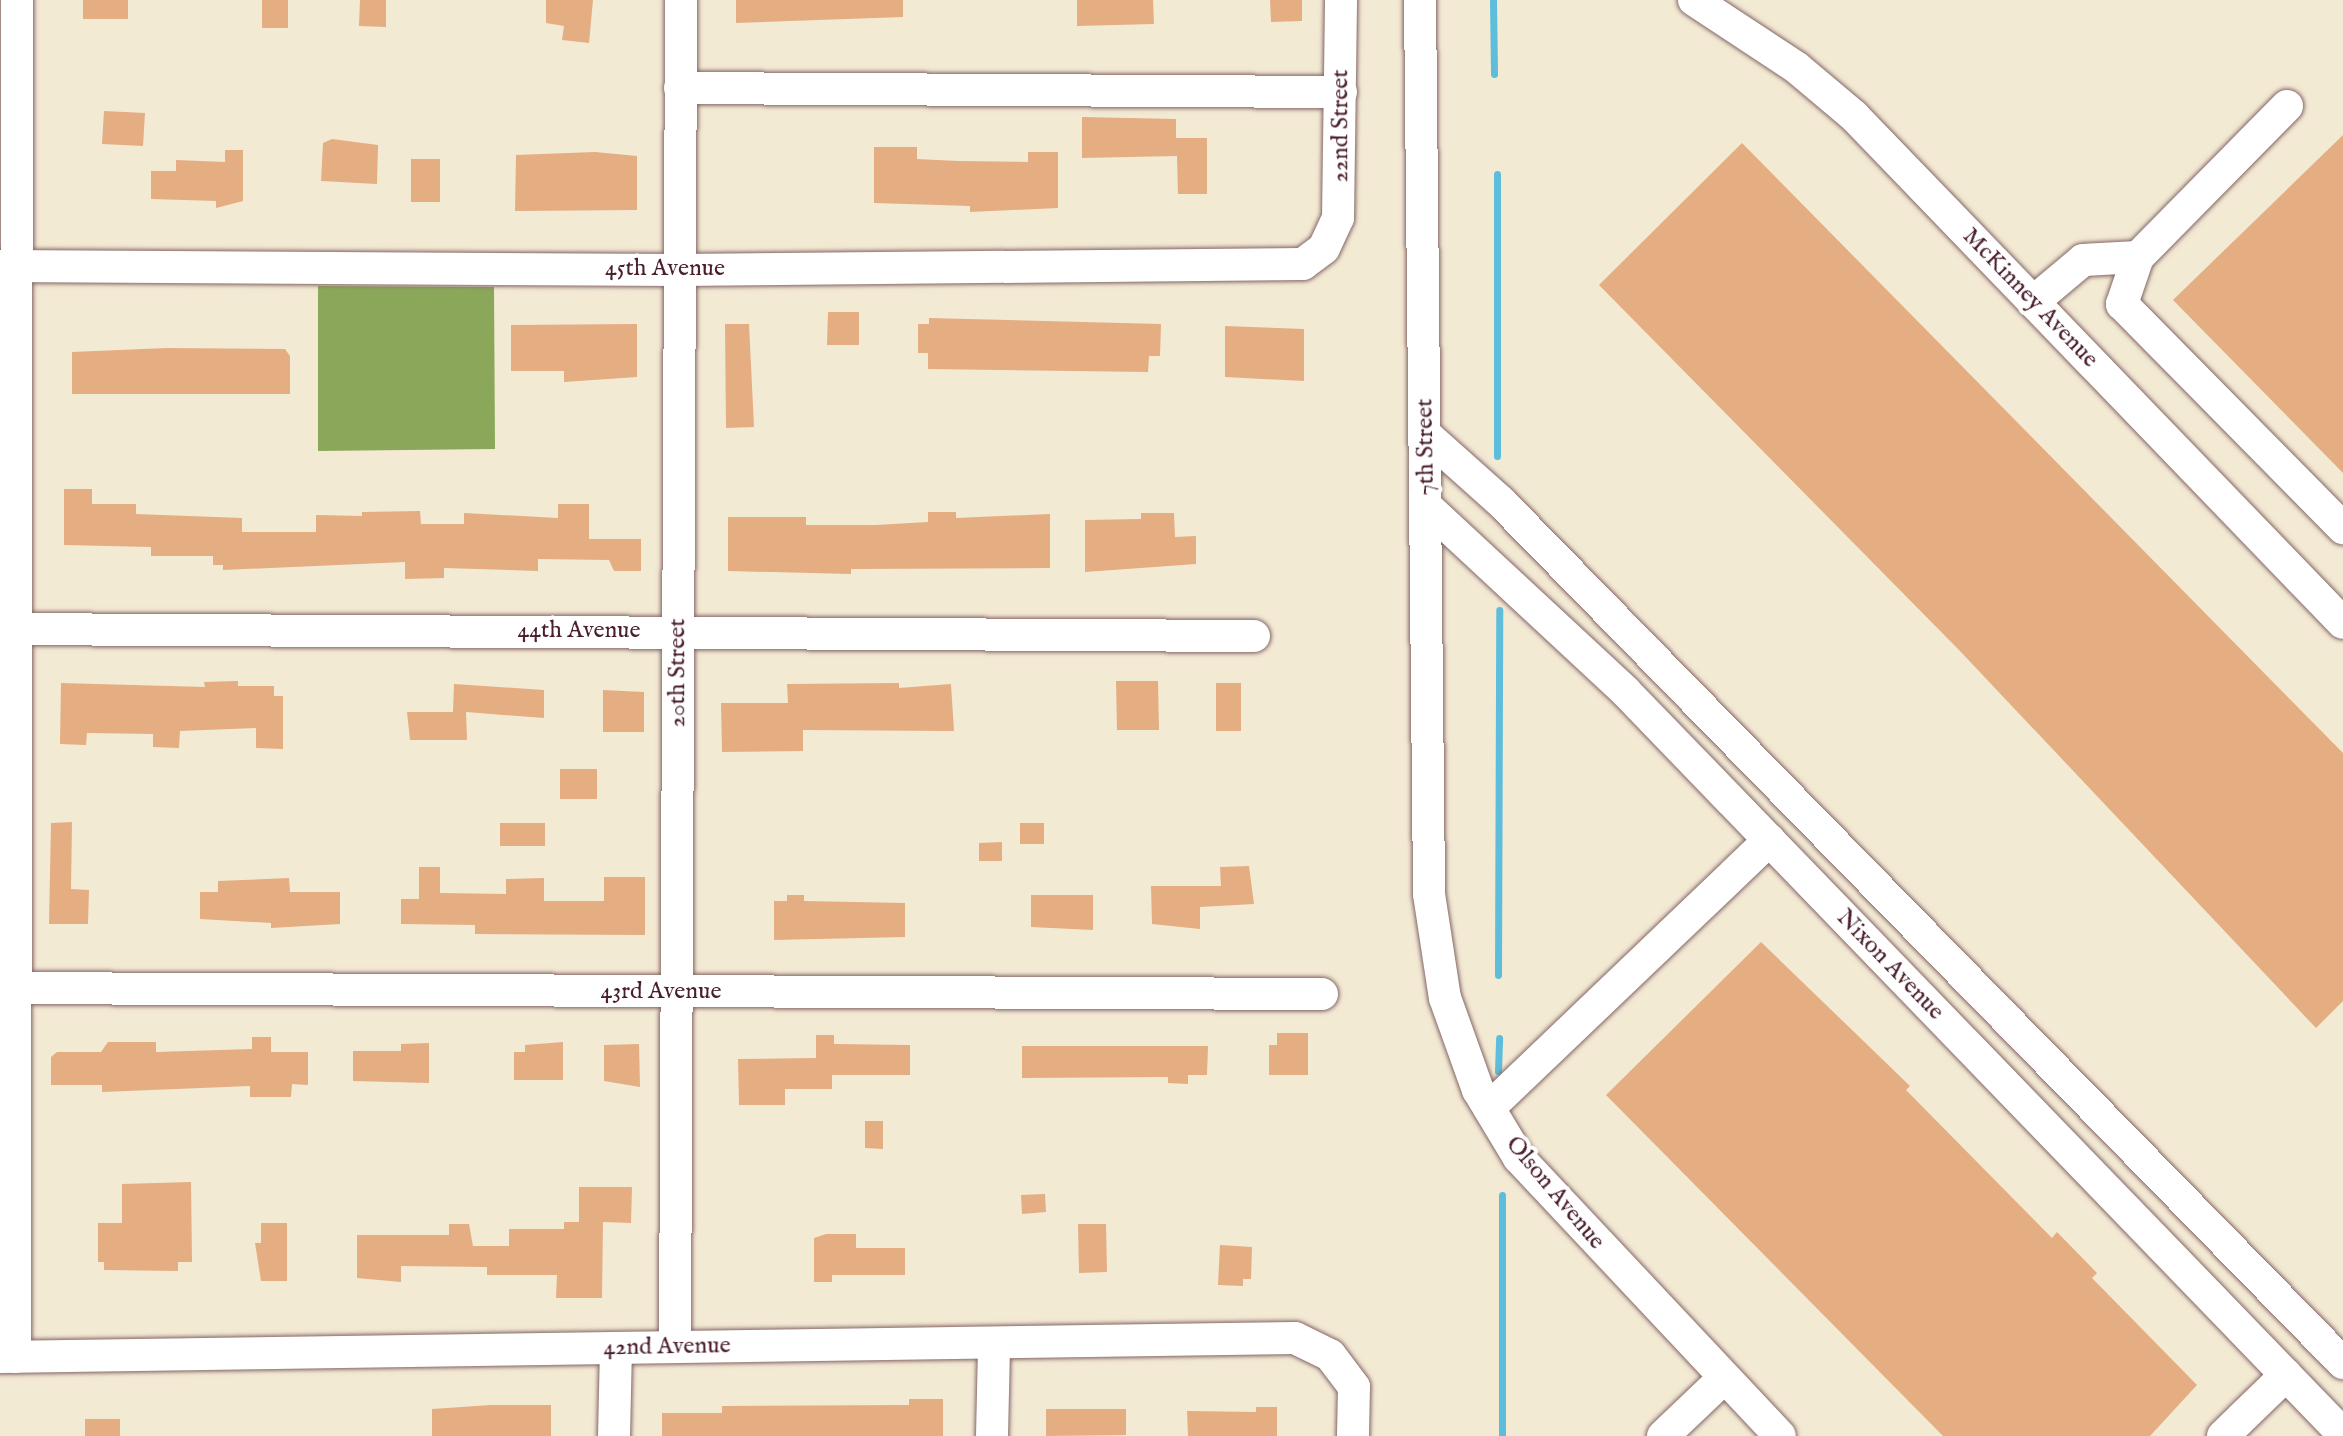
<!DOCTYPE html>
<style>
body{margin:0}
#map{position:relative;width:2343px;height:1436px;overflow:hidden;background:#f3ead4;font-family:"IM FELL English",serif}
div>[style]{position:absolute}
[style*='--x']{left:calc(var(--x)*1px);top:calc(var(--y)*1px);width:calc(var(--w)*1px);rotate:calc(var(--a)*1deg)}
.forest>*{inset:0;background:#8ba85a}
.stream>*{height:7px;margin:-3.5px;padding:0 3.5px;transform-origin:3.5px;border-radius:3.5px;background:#5dbddb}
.building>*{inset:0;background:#e5ad82}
.roads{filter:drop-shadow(0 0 2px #856666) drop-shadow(0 0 2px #856666)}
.minor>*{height:32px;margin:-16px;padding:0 16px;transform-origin:16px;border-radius:16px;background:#fff}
span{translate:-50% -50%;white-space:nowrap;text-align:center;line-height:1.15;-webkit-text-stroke:8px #fff;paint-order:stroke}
.street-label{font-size:24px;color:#4a1f2b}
</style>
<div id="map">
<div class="forest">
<i style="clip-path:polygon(318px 286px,494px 287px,495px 449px,318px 451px)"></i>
</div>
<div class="stream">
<i style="--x:1493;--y:0;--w:74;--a:89.2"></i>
<i style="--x:1497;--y:174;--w:282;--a:90"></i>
<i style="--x:1498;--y:975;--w:365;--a:-89.8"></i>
<i style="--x:1498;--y:1071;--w:33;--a:-88"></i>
<i style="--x:1502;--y:1195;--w:241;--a:90"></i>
</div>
<div class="building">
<i style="clip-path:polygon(83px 0,128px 0,128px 19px,83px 19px)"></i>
<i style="clip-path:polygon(262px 0,288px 0,288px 28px,262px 28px)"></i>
<i style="clip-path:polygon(360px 0,386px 0,386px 27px,359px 26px)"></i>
<i style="clip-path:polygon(546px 0,593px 0,589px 43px,562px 40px,564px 26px,546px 23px)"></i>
<i style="clip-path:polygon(736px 0,903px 0,903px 17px,736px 23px)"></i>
<i style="clip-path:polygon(1077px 0,1153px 0,1154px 24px,1077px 26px)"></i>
<i style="clip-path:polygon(1270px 0,1302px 0,1302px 21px,1271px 22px)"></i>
<i style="clip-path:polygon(104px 111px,145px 113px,143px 146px,102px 144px)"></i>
<i style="clip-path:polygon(1082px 117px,1176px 119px,1176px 138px,1207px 138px,1207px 194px,1178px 194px,1177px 156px,1082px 158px)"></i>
<i style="clip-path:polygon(2343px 135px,2343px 473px,2173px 300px)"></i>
<i style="clip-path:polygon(332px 139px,378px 145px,377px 184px,321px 181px,323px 143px)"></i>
<i style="clip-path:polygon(1742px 143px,2343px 753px,2343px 1001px,2316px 1028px,1959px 650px,1599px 285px)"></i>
<i style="clip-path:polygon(874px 147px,917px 147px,917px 159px,958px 161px,1028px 162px,1028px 152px,1058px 152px,1058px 208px,970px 212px,970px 206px,874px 203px)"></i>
<i style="clip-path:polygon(225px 150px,243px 150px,243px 201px,216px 208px,216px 201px,151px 199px,151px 171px,176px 171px,176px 160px,225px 162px)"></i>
<i style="clip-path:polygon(595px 152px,637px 156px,637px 210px,515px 211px,516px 155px)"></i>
<i style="clip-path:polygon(411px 159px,440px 159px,440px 202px,411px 202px)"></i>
<i style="clip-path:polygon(828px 312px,859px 312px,859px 345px,827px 345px)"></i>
<i style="clip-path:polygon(929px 318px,1161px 324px,1160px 356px,1149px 356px,1148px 372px,928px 369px,928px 353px,918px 353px,918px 324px,929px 324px)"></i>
<i style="clip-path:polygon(637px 324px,637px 377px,564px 382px,564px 371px,511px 371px,511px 325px)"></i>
<i style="clip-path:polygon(725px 324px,749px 324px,754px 427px,726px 428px)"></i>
<i style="clip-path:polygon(1225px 326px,1304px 329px,1304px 381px,1225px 377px)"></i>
<i style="clip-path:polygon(167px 348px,285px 349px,290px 356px,290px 394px,72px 394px,72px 352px)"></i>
<i style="clip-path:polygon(64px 489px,92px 489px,92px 504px,136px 504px,136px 514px,242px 518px,242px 532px,316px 532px,316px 515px,362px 516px,362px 512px,420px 511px,421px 524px,464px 524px,464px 513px,558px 518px,558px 504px,589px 504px,589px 539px,641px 539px,641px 571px,614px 571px,609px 560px,538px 559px,538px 571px,444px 568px,444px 578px,405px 579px,405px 562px,223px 570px,223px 565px,213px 565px,213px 556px,151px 556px,151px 547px,64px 545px)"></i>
<i style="clip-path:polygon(928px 512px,956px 512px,956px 518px,1050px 514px,1050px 568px,851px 569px,851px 574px,728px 571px,728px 517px,806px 517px,806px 525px,876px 525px,928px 522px)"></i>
<i style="clip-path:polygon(1141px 513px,1174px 513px,1175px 537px,1196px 536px,1196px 564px,1085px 572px,1085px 520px,1141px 519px)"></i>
<i style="clip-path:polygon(238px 681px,238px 686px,274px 686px,274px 696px,283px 696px,283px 749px,256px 748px,256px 728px,180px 731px,179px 748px,153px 747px,153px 734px,87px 733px,86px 745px,60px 744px,61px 683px,205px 687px,204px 682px)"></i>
<i style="clip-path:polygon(1116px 681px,1158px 681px,1159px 730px,1117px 730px)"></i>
<i style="clip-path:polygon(899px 683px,899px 688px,951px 684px,954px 731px,803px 730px,803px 751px,722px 752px,721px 703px,788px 703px,787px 684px)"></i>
<i style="clip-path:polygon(1216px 683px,1241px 683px,1241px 731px,1216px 731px)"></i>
<i style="clip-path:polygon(454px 684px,544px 690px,544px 718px,466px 712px,467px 740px,410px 740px,407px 712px,453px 712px)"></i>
<i style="clip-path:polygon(603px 690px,644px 692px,644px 732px,603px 732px)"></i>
<i style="clip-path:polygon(560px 769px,597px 769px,597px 799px,560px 799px)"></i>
<i style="clip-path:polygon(72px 822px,71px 889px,89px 890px,88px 924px,49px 924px,51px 823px)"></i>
<i style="clip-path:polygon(500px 823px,545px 823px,545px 846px,500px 846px)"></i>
<i style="clip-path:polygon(1020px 823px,1044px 823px,1044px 844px,1020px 844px)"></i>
<i style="clip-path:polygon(1002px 842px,1002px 861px,979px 861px,979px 843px)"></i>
<i style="clip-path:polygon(1249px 866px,1254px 904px,1200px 907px,1200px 929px,1152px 924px,1151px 886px,1221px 886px,1220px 867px)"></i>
<i style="clip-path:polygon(419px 867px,440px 867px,440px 893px,506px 894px,506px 879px,544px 878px,544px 901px,604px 901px,604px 877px,645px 877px,645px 935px,475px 934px,475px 925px,401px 924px,401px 899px,419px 899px)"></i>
<i style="clip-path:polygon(289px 878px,290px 892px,340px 892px,340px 924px,271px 928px,271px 923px,200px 919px,200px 892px,218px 892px,218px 881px)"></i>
<i style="clip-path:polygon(787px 895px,804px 895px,804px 901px,905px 903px,905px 937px,774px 940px,774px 901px,787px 901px)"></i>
<i style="clip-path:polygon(1031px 895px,1093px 895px,1093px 930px,1031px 927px)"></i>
<i style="clip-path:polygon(1761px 942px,1910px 1086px,1906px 1090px,2052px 1238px,2057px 1232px,2097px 1273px,2092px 1278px,2197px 1385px,2150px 1436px,1943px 1436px,1606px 1095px)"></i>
<i style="clip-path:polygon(1277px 1033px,1308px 1033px,1308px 1075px,1269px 1075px,1269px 1045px,1277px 1045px)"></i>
<i style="clip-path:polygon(816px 1035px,834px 1035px,834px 1044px,910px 1045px,910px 1075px,832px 1075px,832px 1089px,785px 1089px,785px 1105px,739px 1105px,738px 1059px,816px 1058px)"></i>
<i style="clip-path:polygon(252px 1037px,271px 1037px,271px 1052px,308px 1052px,308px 1085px,292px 1084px,291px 1097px,250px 1097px,250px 1086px,102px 1092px,102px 1085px,51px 1085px,51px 1057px,57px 1052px,101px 1052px,108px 1042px,156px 1042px,156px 1052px,252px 1049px)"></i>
<i style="clip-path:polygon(563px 1042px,563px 1080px,514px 1080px,514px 1052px,525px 1052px,525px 1045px)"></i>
<i style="clip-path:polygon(429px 1043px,429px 1083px,353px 1081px,353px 1051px,401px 1051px,401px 1044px)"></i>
<i style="clip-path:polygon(639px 1044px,640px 1087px,604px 1081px,604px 1045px)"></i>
<i style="clip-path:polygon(1022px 1046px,1208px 1046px,1207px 1075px,1188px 1075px,1188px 1084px,1168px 1083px,1168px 1077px,1022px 1078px)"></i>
<i style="clip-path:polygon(865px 1121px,883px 1121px,883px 1149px,865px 1148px)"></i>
<i style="clip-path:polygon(191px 1182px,192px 1262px,178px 1262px,178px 1271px,104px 1270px,104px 1262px,98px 1262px,98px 1223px,122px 1223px,122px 1184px)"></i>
<i style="clip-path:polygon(579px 1187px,632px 1187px,631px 1223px,603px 1222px,602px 1298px,556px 1298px,557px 1275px,487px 1275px,487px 1267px,401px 1266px,401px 1282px,357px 1278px,357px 1235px,449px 1235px,449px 1224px,469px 1224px,473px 1246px,509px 1246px,509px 1229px,564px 1229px,564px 1222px,579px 1222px)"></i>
<i style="clip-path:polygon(1045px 1194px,1046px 1212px,1022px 1214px,1021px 1195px)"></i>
<i style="clip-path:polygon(261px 1223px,287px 1223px,287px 1281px,261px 1281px,255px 1243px,261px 1243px)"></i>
<i style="clip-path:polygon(1078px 1224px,1106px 1224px,1107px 1272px,1079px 1273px)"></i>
<i style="clip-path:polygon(826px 1234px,856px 1234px,856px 1248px,905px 1248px,905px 1275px,832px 1275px,832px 1282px,814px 1282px,814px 1238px)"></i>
<i style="clip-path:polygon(1220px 1245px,1252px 1247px,1251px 1279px,1243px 1279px,1243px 1286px,1218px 1285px)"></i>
<i style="clip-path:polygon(909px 1399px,943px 1399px,943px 1436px,662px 1436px,662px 1413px,722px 1413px,722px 1406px,909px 1405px)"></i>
<i style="clip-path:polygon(491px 1405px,551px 1405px,551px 1436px,432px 1436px,432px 1409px)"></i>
<i style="clip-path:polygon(1256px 1407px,1277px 1407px,1277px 1436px,1188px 1436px,1187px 1411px,1256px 1412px)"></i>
<i style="clip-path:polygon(1046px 1409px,1126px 1409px,1126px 1435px,1046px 1436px)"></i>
<i style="clip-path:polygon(85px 1419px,120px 1419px,120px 1436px,85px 1436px)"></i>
</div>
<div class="roads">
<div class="minor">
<i style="--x:1420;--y:0;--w:894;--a:89.42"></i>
<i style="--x:1429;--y:894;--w:105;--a:81.3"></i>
<i style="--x:1445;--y:998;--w:98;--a:70.3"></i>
<i style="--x:1478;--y:1090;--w:79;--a:58.9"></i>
<i style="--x:1519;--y:1158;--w:381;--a:46.8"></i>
<i style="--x:1694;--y:0;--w:123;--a:33.4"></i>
<i style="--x:1797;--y:68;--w:75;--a:40.1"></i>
<i style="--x:1854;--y:116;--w:704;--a:46.04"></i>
<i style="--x:680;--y:88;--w:661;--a:0.35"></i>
<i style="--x:2287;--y:106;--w:212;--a:134.6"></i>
<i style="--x:2138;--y:257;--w:50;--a:108.8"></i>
<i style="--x:2122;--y:304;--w:315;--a:45.4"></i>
<i style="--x:0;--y:266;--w:679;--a:0.34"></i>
<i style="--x:679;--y:270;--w:624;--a:-0.55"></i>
<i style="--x:1303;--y:264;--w:26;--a:-37"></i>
<i style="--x:1324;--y:248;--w:33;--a:-65"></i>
<i style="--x:1338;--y:218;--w:218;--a:-89.2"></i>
<i style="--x:2033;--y:302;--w:65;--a:-40"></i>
<i style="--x:2083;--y:260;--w:55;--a:-3.1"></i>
<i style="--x:1425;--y:434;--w:101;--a:41.8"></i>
<i style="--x:1500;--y:501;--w:1206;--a:45.64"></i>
<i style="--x:1426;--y:506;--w:272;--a:42.9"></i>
<i style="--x:1625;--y:691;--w:1033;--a:45.98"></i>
<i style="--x:0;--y:629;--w:1254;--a:0.32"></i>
<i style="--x:0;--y:988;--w:1322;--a:0.26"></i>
<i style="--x:1489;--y:1108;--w:388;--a:-43.7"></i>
<i style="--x:675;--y:1347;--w:1347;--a:-89.74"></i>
<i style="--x:0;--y:1357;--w:1295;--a:-0.84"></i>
<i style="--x:1295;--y:1338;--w:39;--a:26"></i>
<i style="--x:1330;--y:1355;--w:40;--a:53"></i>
<i style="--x:1354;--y:1387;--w:49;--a:91.2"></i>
<i style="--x:15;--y:1357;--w:1357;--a:-89.92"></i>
<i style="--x:614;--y:1436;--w:88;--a:-88.7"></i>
<i style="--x:992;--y:1436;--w:91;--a:-88.7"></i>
<i style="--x:1663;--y:1436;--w:84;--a:-43.6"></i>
<i style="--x:2223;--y:1436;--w:88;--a:-44.1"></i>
</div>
</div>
<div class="street-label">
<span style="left:1341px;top:126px;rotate:-90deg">22nd Street</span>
<span style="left:665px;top:269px">45th Avenue</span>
<span style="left:2030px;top:298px;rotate:46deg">McKinney Avenue</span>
<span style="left:1426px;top:447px;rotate:-91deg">7th Street</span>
<span style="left:579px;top:631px">44th Avenue</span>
<span style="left:678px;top:673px;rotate:-90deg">20th Street</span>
<span style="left:1890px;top:965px;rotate:46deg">Nixon Avenue</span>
<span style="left:661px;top:992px">43rd Avenue</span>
<span style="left:1555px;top:1193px;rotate:50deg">Olson Avenue</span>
<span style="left:667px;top:1347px;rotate:-1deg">42nd Avenue</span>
</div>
</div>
